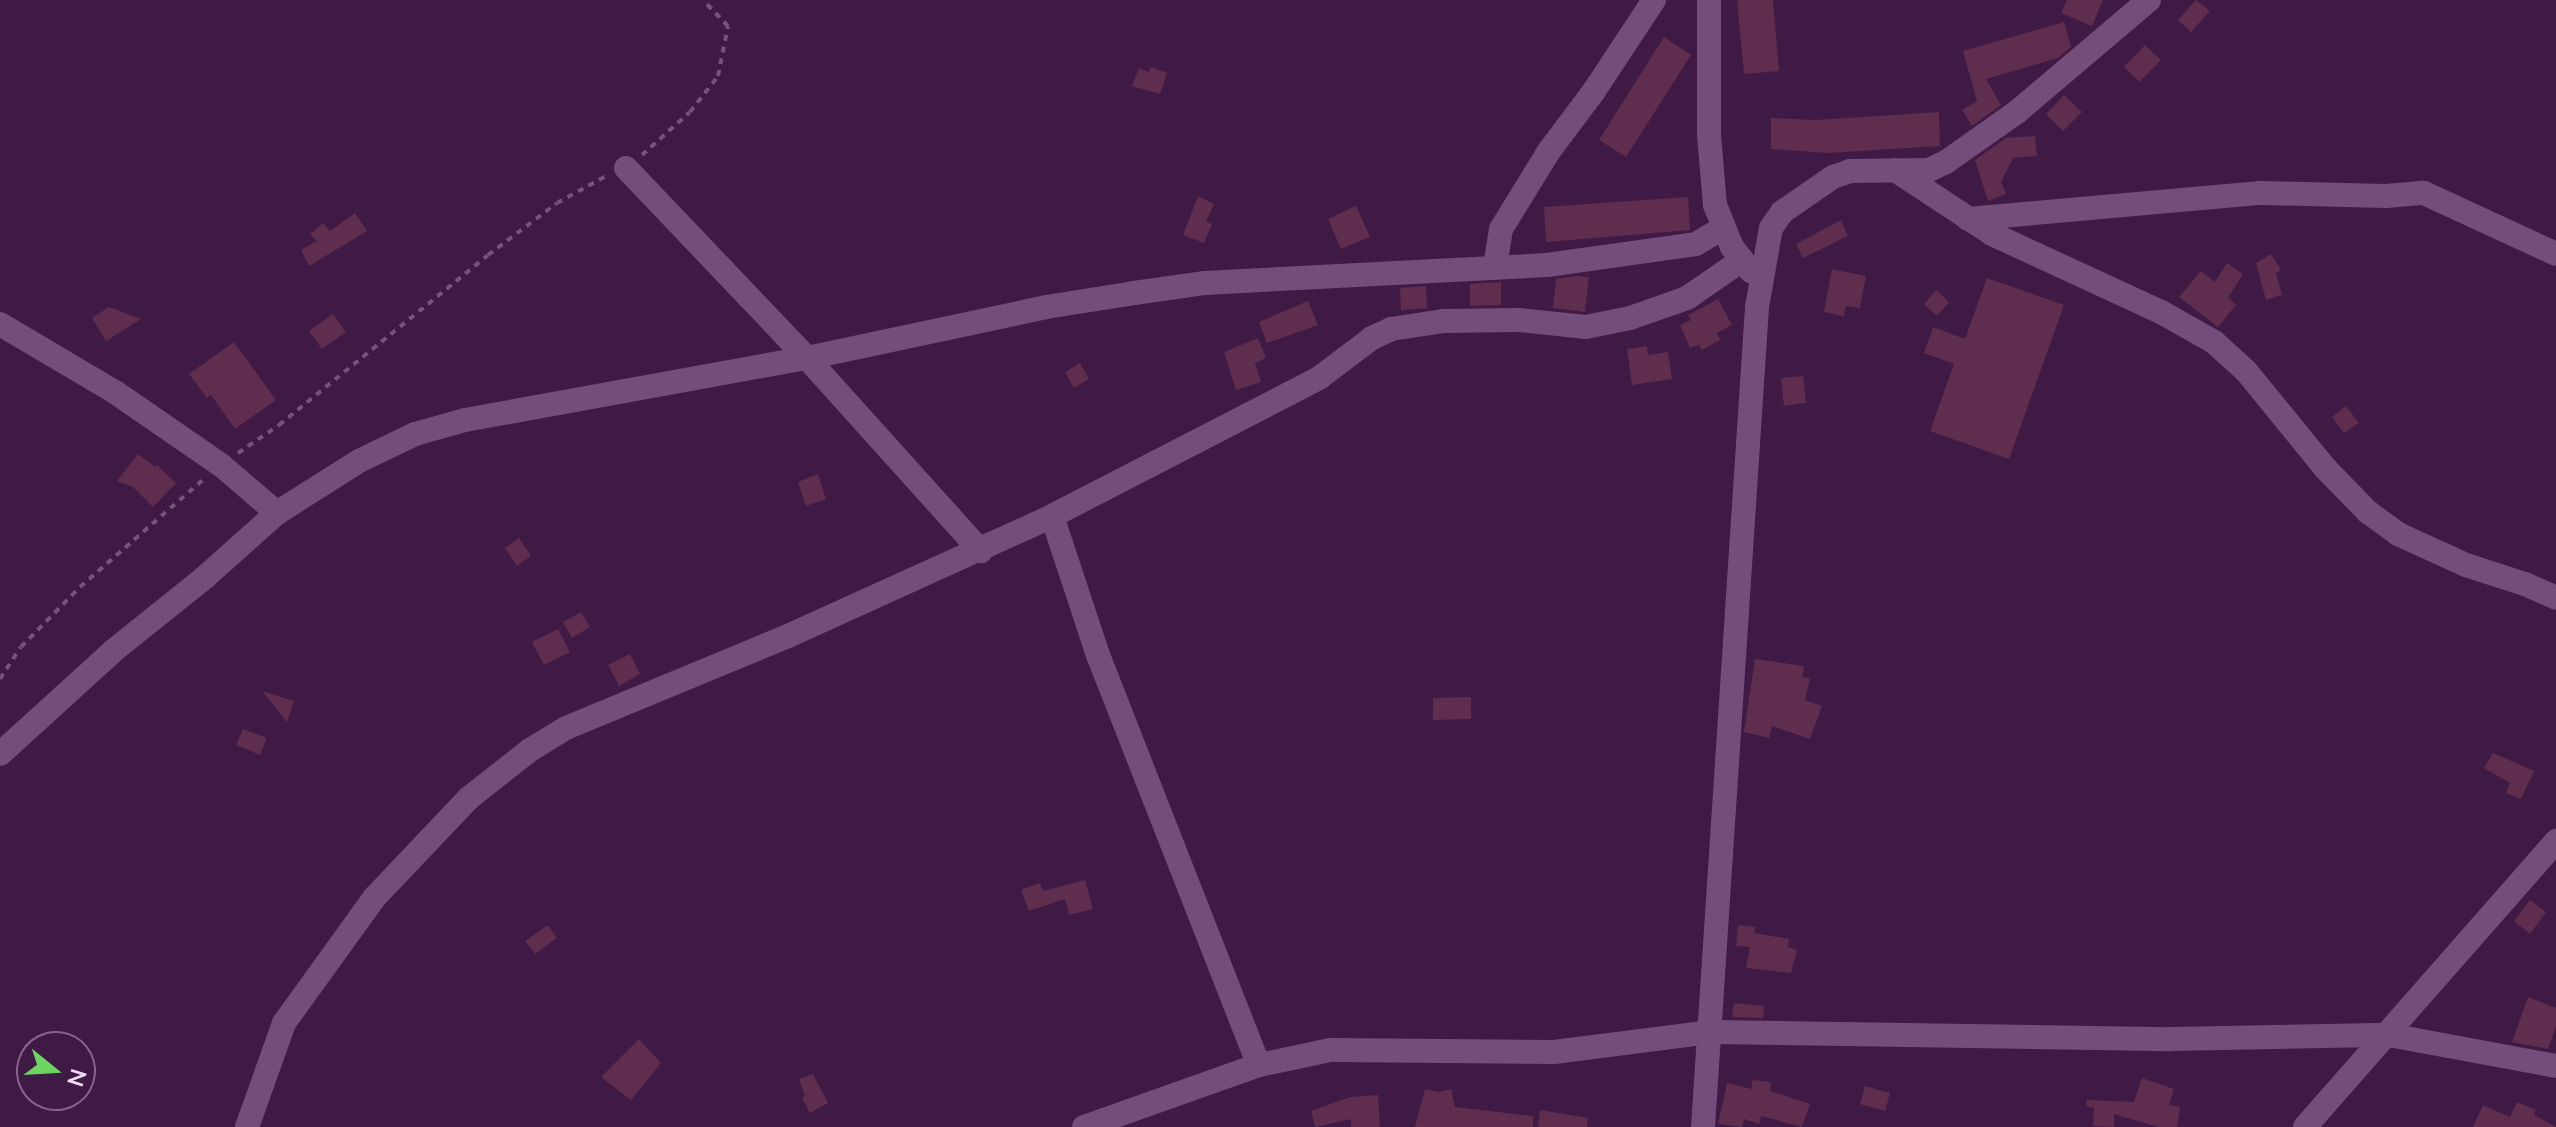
<!DOCTYPE html>
<style>
body{margin:0}
#map{position:relative;width:2556px;height:1127px;overflow:hidden;background:#3e1a44;font-family:Lato,sans-serif}
div>[style]{position:absolute}
[style*='--x']{left:calc(var(--x)*1px);top:calc(var(--y)*1px);width:calc(var(--w)*1px);rotate:calc(var(--a)*1deg)}
.building>*{inset:0;background:#5f2d4e}
.path>*{height:4px;margin-top:-2px;transform-origin:0;background:repeating-linear-gradient(90deg,#745479 0 6px,transparent 0 12px)}
.street>*{height:24px;margin:-12px;padding:0 12px;transform-origin:12px;border-radius:12px;background:#744d7b}
span{translate:-50% -50%;white-space:nowrap;text-align:center;line-height:1.15;-webkit-text-stroke:7px #3e1a44;paint-order:stroke}
.north{position:absolute;left:16px;top:1031px;width:80px;height:80px;box-sizing:border-box;background:#3e1a44;border:2px solid #85668a;border-radius:50%;rotate:108deg;font-size:22px;font-weight:700;line-height:32px;text-align:center;color:#f0d9f3}
.north::after{content:'';display:block;margin:auto;width:28px;height:36px;background:#6dd361;clip-path:polygon(50% 0,100% 100%,50% 72%,0 100%)}
</style>
<div id="map">
<div class="building">
<i style="clip-path:polygon(1737px 0,1773px 0,1779px 71px,1744px 74px)"></i>
<i style="clip-path:polygon(2067px 0,2103px 0,2092px 26px,2061px 13px)"></i>
<i style="clip-path:polygon(2196px 0,2210px 11px,2191px 32px,2178px 20px)"></i>
<i style="clip-path:polygon(2064px 22px,2071px 47px,2058px 58px,1986px 79px,2001px 105px,1972px 126px,1962px 110px,1977px 101px,1963px 51px)"></i>
<i style="clip-path:polygon(1664px 37px,1691px 55px,1626px 157px,1599px 140px)"></i>
<i style="clip-path:polygon(2145px 45px,2161px 60px,2139px 82px,2124px 67px)"></i>
<i style="clip-path:polygon(1151px 67px,1167px 73px,1160px 94px,1132px 86px,1139px 68px,1149px 72px)"></i>
<i style="clip-path:polygon(2064px 95px,2082px 112px,2063px 131px,2046px 114px)"></i>
<i style="clip-path:polygon(1939px 112px,1940px 146px,1828px 153px,1771px 149px,1771px 118px,1815px 120px)"></i>
<i style="clip-path:polygon(2035px 136px,2037px 156px,2013px 158px,2001px 182px,2006px 194px,1988px 201px,1975px 160px,2006px 138px)"></i>
<i style="clip-path:polygon(1198px 196px,1214px 204px,1206px 222px,1212px 224px,1204px 243px,1183px 235px)"></i>
<i style="clip-path:polygon(1688px 197px,1690px 230px,1546px 242px,1544px 207px)"></i>
<i style="clip-path:polygon(1356px 206px,1370px 237px,1341px 249px,1328px 219px)"></i>
<i style="clip-path:polygon(355px 213px,367px 231px,309px 266px,301px 250px,317px 241px,310px 234px,323px 223px,330px 231px)"></i>
<i style="clip-path:polygon(1841px 220px,1848px 236px,1803px 258px,1796px 244px)"></i>
<i style="clip-path:polygon(2271px 254px,2281px 270px,2276px 273px,2282px 295px,2266px 300px,2256px 263px)"></i>
<i style="clip-path:polygon(2227px 263px,2243px 274px,2228px 298px,2236px 305px,2218px 327px,2179px 297px,2201px 271px,2215px 282px)"></i>
<i style="clip-path:polygon(1832px 269px,1866px 276px,1860px 308px,1846px 306px,1844px 316px,1824px 312px)"></i>
<i style="clip-path:polygon(1577px 276px,1589px 277px,1585px 312px,1553px 308px,1556px 279px)"></i>
<i style="clip-path:polygon(1987px 278px,2064px 305px,2009px 459px,1930px 431px,1954px 364px,1924px 353px,1933px 327px,1965px 339px)"></i>
<i style="clip-path:polygon(1501px 282px,1501px 305px,1470px 306px,1470px 284px)"></i>
<i style="clip-path:polygon(1426px 286px,1427px 308px,1401px 310px,1400px 288px)"></i>
<i style="clip-path:polygon(1936px 290px,1949px 302px,1937px 316px,1924px 304px)"></i>
<i style="clip-path:polygon(1718px 299px,1732px 325px,1717px 333px,1720px 340px,1702px 350px,1699px 345px,1690px 348px,1680px 325px,1691px 320px,1688px 315px)"></i>
<i style="clip-path:polygon(1308px 301px,1318px 325px,1267px 343px,1259px 322px)"></i>
<i style="clip-path:polygon(109px 307px,141px 319px,106px 341px,92px 318px)"></i>
<i style="clip-path:polygon(333px 314px,346px 332px,322px 349px,309px 331px)"></i>
<i style="clip-path:polygon(1258px 338px,1266px 358px,1255px 363px,1261px 382px,1236px 390px,1224px 352px)"></i>
<i style="clip-path:polygon(234px 342px,276px 400px,235px 429px,211px 395px,207px 398px,189px 374px)"></i>
<i style="clip-path:polygon(1647px 346px,1648px 355px,1668px 352px,1672px 379px,1632px 385px,1627px 349px)"></i>
<i style="clip-path:polygon(1080px 363px,1089px 379px,1074px 388px,1065px 372px)"></i>
<i style="clip-path:polygon(1803px 376px,1806px 403px,1784px 406px,1781px 378px)"></i>
<i style="clip-path:polygon(2346px 406px,2359px 423px,2344px 433px,2332px 417px)"></i>
<i style="clip-path:polygon(138px 454px,155px 467px,157px 465px,176px 483px,153px 507px,133px 487px,117px 481px)"></i>
<i style="clip-path:polygon(818px 474px,826px 499px,806px 506px,798px 482px)"></i>
<i style="clip-path:polygon(519px 538px,531px 556px,517px 566px,505px 548px)"></i>
<i style="clip-path:polygon(581px 612px,590px 627px,572px 638px,563px 622px)"></i>
<i style="clip-path:polygon(558px 629px,570px 652px,544px 665px,532px 642px)"></i>
<i style="clip-path:polygon(630px 654px,640px 674px,619px 686px,608px 665px)"></i>
<i style="clip-path:polygon(1755px 659px,1804px 666px,1802px 677px,1810px 679px,1805px 700px,1822px 706px,1810px 739px,1772px 726px,1769px 738px,1744px 732px)"></i>
<i style="clip-path:polygon(262px 691px,294px 701px,287px 722px)"></i>
<i style="clip-path:polygon(1471px 697px,1471px 719px,1433px 720px,1433px 698px)"></i>
<i style="clip-path:polygon(243px 729px,267px 738px,260px 755px,236px 745px)"></i>
<i style="clip-path:polygon(2493px 753px,2534px 771px,2521px 799px,2506px 793px,2510px 783px,2484px 768px)"></i>
<i style="clip-path:polygon(1085px 880px,1093px 909px,1069px 915px,1065px 899px,1029px 911px,1021px 890px,1040px 883px,1043px 891px)"></i>
<i style="clip-path:polygon(2530px 900px,2546px 912px,2530px 934px,2514px 921px)"></i>
<i style="clip-path:polygon(548px 925px,557px 938px,535px 954px,525px 941px)"></i>
<i style="clip-path:polygon(1738px 925px,1755px 927px,1754px 933px,1789px 939px,1788px 947px,1797px 950px,1791px 973px,1746px 968px,1750px 947px,1736px 946px)"></i>
<i style="clip-path:polygon(2528px 997px,2556px 1008px,2556px 1026px,2548px 1049px,2512px 1042px)"></i>
<i style="clip-path:polygon(1734px 1003px,1764px 1006px,1763px 1018px,1732px 1017px)"></i>
<i style="clip-path:polygon(639px 1039px,661px 1063px,631px 1100px,601px 1077px)"></i>
<i style="clip-path:polygon(813px 1074px,828px 1103px,810px 1113px,802px 1098px,805px 1096px,799px 1079px)"></i>
<i style="clip-path:polygon(2142px 1078px,2174px 1089px,2169px 1105px,2180px 1107px,2177px 1127px,2158px 1127px,2114px 1114px,2114px 1127px,2093px 1126px,2094px 1108px,2086px 1106px,2087px 1100px,2134px 1102px)"></i>
<i style="clip-path:polygon(1752px 1080px,1771px 1082px,1770px 1091px,1810px 1104px,1802px 1127px,1761px 1116px,1759px 1124px,1744px 1119px,1742px 1127px,1718px 1124px,1727px 1083px,1752px 1089px)"></i>
<i style="clip-path:polygon(1865px 1086px,1890px 1093px,1885px 1111px,1860px 1104px)"></i>
<i style="clip-path:polygon(1425px 1089px,1439px 1092px,1451px 1089px,1455px 1107px,1533px 1116px,1533px 1127px,1415px 1127px)"></i>
<i style="clip-path:polygon(1378px 1095px,1380px 1127px,1351px 1127px,1351px 1119px,1315px 1127px,1311px 1111px,1350px 1097px)"></i>
<i style="clip-path:polygon(2517px 1102px,2536px 1110px,2534px 1115px,2556px 1127px,2473px 1127px,2483px 1105px,2510px 1117px)"></i>
<i style="clip-path:polygon(1540px 1110px,1588px 1118px,1587px 1127px,1538px 1127px)"></i>
</div>
<div class="path">
<i style="--x:642;--y:155;--w:64;--a:-41.9"></i>
<i style="--x:690;--y:112;--w:46;--a:-52.1"></i>
<i style="--x:718;--y:76;--w:51;--a:-78.7"></i>
<i style="--x:728;--y:26;--w:36;--a:-134"></i>
<i style="--x:238;--y:453;--w:50;--a:-34.3"></i>
<i style="--x:279;--y:425;--w:269;--a:-39.1"></i>
<i style="--x:488;--y:255;--w:86;--a:-37"></i>
<i style="--x:557;--y:203;--w:58;--a:-28.8"></i>
<i style="--x:0;--y:679;--w:38;--a:-57"></i>
<i style="--x:21;--y:647;--w:84;--a:-45.5"></i>
<i style="--x:80;--y:587;--w:167;--a:-41.1"></i>
</div>
<div class="street">
<i style="--x:1709;--y:0;--w:135;--a:90"></i>
<i style="--x:1709;--y:135;--w:70;--a:85.1"></i>
<i style="--x:1715;--y:205;--w:45;--a:68"></i>
<i style="--x:1732;--y:247;--w:31;--a:52"></i>
<i style="--x:626;--y:168;--w:262;--a:46.4"></i>
<i style="--x:807;--y:358;--w:260;--a:48"></i>
<i style="--x:1895;--y:170;--w:116;--a:33.4"></i>
<i style="--x:1992;--y:234;--w:186;--a:24.8"></i>
<i style="--x:2161;--y:312;--w:61;--a:29.5"></i>
<i style="--x:2214;--y:342;--w:43;--a:42.2"></i>
<i style="--x:2246;--y:371;--w:125;--a:50.8"></i>
<i style="--x:2325;--y:468;--w:62;--a:45.7"></i>
<i style="--x:2368;--y:512;--w:37;--a:36"></i>
<i style="--x:2398;--y:534;--w:75;--a:24.5"></i>
<i style="--x:2466;--y:565;--w:62;--a:17.9"></i>
<i style="--x:2525;--y:584;--w:34;--a:24"></i>
<i style="--x:1968;--y:219;--w:294;--a:-5.1"></i>
<i style="--x:2261;--y:193;--w:125;--a:1.4"></i>
<i style="--x:2386;--y:196;--w:38;--a:-5"></i>
<i style="--x:2424;--y:193;--w:145;--a:24.8"></i>
<i style="--x:1495;--y:267;--w:38;--a:-81"></i>
<i style="--x:1501;--y:229;--w:92;--a:-58.4"></i>
<i style="--x:1549;--y:151;--w:75;--a:-53.1"></i>
<i style="--x:1594;--y:91;--w:109;--a:-56.6"></i>
<i style="--x:0;--y:324;--w:134;--a:30.6"></i>
<i style="--x:115;--y:392;--w:129;--a:34.6"></i>
<i style="--x:221;--y:465;--w:74;--a:40.6"></i>
<i style="--x:1052;--y:516;--w:146;--a:71.7"></i>
<i style="--x:1098;--y:655;--w:440;--a:68.6"></i>
<i style="--x:0;--y:754;--w:153;--a:-42.3"></i>
<i style="--x:113;--y:651;--w:117;--a:-38.7"></i>
<i style="--x:204;--y:578;--w:98;--a:-41.7"></i>
<i style="--x:277;--y:513;--w:97;--a:-32.4"></i>
<i style="--x:359;--y:461;--w:62;--a:-25.7"></i>
<i style="--x:415;--y:434;--w:52;--a:-15.6"></i>
<i style="--x:465;--y:420;--w:348;--a:-10.3"></i>
<i style="--x:807;--y:358;--w:244;--a:-12"></i>
<i style="--x:1046;--y:307;--w:89;--a:-9"></i>
<i style="--x:1134;--y:293;--w:72;--a:-8"></i>
<i style="--x:1205;--y:283;--w:342;--a:-3"></i>
<i style="--x:1547;--y:265;--w:150;--a:-8"></i>
<i style="--x:1696;--y:244;--w:31;--a:-31"></i>
<i style="--x:247;--y:1127;--w:110;--a:-70.4"></i>
<i style="--x:284;--y:1023;--w:155;--a:-54.2"></i>
<i style="--x:375;--y:897;--w:137;--a:-46.5"></i>
<i style="--x:469;--y:798;--w:78;--a:-38.2"></i>
<i style="--x:530;--y:750;--w:42;--a:-31.4"></i>
<i style="--x:566;--y:728;--w:240;--a:-22.5"></i>
<i style="--x:788;--y:636;--w:290;--a:-24.4"></i>
<i style="--x:1052;--y:516;--w:301;--a:-27.3"></i>
<i style="--x:1319;--y:378;--w:66;--a:-37"></i>
<i style="--x:1372;--y:338;--w:21;--a:-25"></i>
<i style="--x:1391;--y:329;--w:54;--a:-8.6"></i>
<i style="--x:1444;--y:321;--w:75;--a:-0.8"></i>
<i style="--x:1519;--y:320;--w:67;--a:6"></i>
<i style="--x:1586;--y:327;--w:45;--a:-11.6"></i>
<i style="--x:1630;--y:318;--w:60;--a:-19.3"></i>
<i style="--x:1687;--y:298;--w:67;--a:-34.6"></i>
<i style="--x:1084;--y:1127;--w:186;--a:-19.5"></i>
<i style="--x:1259;--y:1065;--w:74;--a:-11.8"></i>
<i style="--x:1331;--y:1050;--w:223;--a:0.5"></i>
<i style="--x:1554;--y:1052;--w:157;--a:-7.3"></i>
<i style="--x:1710;--y:1032;--w:461;--a:0.9"></i>
<i style="--x:2171;--y:1039;--w:218;--a:-1.1"></i>
<i style="--x:2389;--y:1035;--w:170;--a:10.5"></i>
<i style="--x:1703;--y:1127;--w:822;--a:-86.23"></i>
<i style="--x:1757;--y:307;--w:80;--a:-80"></i>
<i style="--x:1771;--y:228;--w:19;--a:-55"></i>
<i style="--x:1782;--y:212;--w:62;--a:-34.5"></i>
<i style="--x:1833;--y:177;--w:18;--a:-19"></i>
<i style="--x:1850;--y:171;--w:79;--a:-0.7"></i>
<i style="--x:1929;--y:170;--w:19;--a:-25"></i>
<i style="--x:1946;--y:162;--w:87;--a:-35.2"></i>
<i style="--x:2017;--y:112;--w:173;--a:-40.3"></i>
<i style="--x:2305;--y:1127;--w:381;--a:-48.7"></i>
</div>
<div class="north">N</div>
</div>
